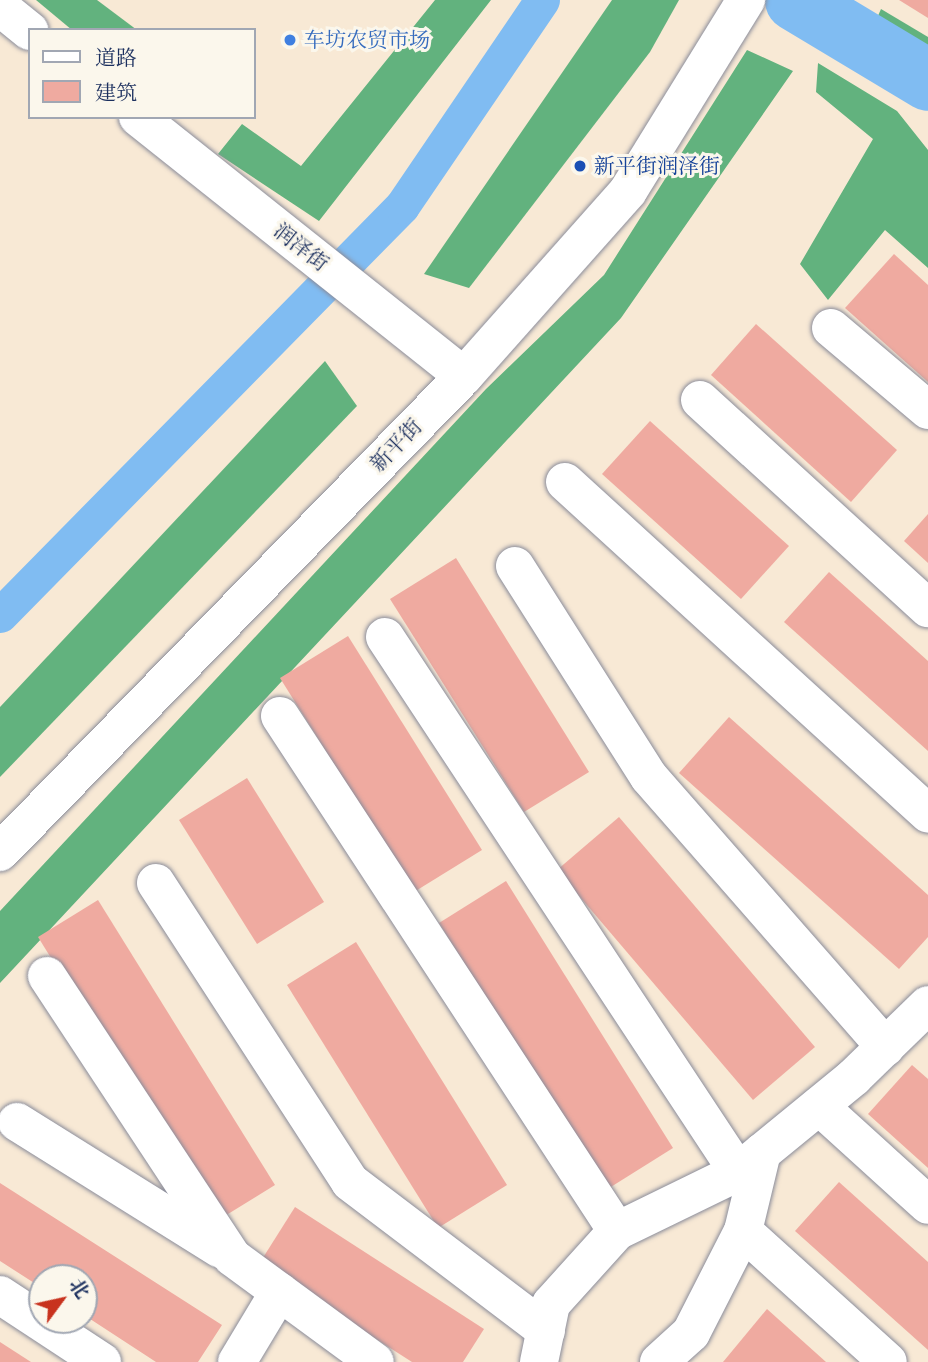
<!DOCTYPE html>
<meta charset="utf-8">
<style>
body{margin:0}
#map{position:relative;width:928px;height:1362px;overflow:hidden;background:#f8e9d5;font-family:Alegreya,"Noto Serif SC",serif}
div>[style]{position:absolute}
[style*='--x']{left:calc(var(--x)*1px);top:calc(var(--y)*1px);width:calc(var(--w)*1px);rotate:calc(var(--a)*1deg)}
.forest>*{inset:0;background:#62b27e}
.canal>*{height:35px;margin:-17.5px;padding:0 17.5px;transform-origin:17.5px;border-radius:17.5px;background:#80bcf2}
.river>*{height:61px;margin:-30.5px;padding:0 30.5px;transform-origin:30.5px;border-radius:30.5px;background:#80bcf2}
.building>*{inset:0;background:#efaaa0}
.roads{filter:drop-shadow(0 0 2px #8a8c9a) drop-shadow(0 0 2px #8a8c9a)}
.minor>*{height:38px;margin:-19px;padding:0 19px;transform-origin:19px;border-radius:19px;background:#fff}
.major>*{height:38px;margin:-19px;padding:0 19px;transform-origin:19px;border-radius:19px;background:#fff}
.dots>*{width:19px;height:19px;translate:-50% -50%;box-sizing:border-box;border:4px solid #fbf7ec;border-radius:50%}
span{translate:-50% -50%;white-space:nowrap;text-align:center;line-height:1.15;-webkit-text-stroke:6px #fbf7ec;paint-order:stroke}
.shop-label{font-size:21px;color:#366cbe}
.left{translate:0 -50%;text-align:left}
.transit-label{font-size:21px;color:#164399}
.street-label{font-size:21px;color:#1b2f5e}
.legend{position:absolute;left:28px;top:28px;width:228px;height:91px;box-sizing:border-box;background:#fbf7ec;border:2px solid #a1a7b3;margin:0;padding:9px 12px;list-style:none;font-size:21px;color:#1b2f5e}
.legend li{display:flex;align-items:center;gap:14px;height:35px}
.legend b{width:35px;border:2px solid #a1a7b3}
.north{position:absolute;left:28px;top:1264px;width:70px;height:70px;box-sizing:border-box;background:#fbf7ec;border:2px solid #a1a7b3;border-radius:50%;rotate:57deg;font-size:19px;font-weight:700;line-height:28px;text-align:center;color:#1b2f5e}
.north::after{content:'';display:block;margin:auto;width:24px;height:32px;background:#c8321e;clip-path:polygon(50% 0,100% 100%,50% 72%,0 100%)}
</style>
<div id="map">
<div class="forest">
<i style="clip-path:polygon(36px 0,97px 0,137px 30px,72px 30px)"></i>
<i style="clip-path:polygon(435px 0,491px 0,319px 221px,218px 154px,242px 124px,301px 166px)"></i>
<i style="clip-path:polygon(612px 0,679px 0,650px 52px,469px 288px,424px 274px)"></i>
<i style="clip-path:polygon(788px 0,824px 0,813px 16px)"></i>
<i style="clip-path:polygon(881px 9px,928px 37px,928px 91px,864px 48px)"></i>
<i style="clip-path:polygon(747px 50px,793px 71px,621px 318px,0 983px,0 911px,486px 389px,604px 275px)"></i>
<i style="clip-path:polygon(818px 63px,897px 111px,928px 150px,928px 268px,885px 230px,828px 300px,800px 264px,873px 139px,816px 92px)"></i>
<i style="clip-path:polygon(325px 361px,357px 406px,0 777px,0 707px)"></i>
</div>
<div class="canal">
<i style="--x:0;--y:615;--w:573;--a:-45.49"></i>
<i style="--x:402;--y:206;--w:249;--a:-55.8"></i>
</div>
<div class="river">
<i style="--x:795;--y:0;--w:155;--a:31"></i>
</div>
<div class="building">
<i style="clip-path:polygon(899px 0,928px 0,928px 18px)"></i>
<i style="clip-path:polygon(894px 254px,928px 285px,928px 382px,845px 308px)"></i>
<i style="clip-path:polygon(756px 324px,897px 450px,851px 502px,711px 375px)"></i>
<i style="clip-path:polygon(650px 421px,789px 546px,741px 599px,602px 474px)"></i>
<i style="clip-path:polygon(928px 514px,928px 563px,904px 541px)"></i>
<i style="clip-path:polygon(456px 558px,589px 772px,524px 812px,390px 599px)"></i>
<i style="clip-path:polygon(829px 572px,928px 661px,928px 751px,784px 622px)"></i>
<i style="clip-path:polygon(348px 636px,482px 850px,414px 892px,280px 678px)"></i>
<i style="clip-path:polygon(729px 717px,928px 895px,928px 937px,899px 969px,679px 773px)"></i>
<i style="clip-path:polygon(247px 778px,324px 902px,257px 944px,179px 820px)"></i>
<i style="clip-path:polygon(619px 817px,815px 1047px,753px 1100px,557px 870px)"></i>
<i style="clip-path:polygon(506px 881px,673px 1148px,606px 1190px,439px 923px)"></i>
<i style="clip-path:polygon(98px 900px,275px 1185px,215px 1222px,38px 937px)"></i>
<i style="clip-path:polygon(356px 942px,507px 1185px,438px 1228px,287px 985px)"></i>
<i style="clip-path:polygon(912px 1065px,928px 1079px,928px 1168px,868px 1114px)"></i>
<i style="clip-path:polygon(839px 1182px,928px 1262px,928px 1350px,795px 1231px)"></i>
<i style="clip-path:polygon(0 1183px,222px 1325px,198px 1362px,156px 1362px,84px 1315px,84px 1278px,42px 1278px,42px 1288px,0 1261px)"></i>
<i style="clip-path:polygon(295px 1207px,484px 1329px,463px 1362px,412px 1362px,259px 1264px)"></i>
<i style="clip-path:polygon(767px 1309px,826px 1362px,723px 1362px)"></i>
<i style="clip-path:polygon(0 1342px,31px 1362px,0 1362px)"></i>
</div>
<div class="roads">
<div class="minor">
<i style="--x:0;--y:7;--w:38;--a:39"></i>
<i style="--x:138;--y:117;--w:416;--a:38.5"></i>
<i style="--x:831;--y:328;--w:127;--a:40.2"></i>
<i style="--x:700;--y:400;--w:309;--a:42.4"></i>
<i style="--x:565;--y:482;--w:492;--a:42.4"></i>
<i style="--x:515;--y:566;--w:250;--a:57.6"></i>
<i style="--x:649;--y:777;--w:359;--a:48.8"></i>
<i style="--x:385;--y:637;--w:641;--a:56.58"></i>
<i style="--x:280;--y:716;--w:615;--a:56.8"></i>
<i style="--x:156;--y:883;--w:356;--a:57"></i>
<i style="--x:350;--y:1182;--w:246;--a:37.2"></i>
<i style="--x:47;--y:976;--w:336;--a:56.6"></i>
<i style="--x:232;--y:1257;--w:177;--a:36.3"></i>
<i style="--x:819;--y:1106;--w:147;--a:42.2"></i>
<i style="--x:17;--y:1122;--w:239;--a:32"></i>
<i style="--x:743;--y:1231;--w:195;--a:42.1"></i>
<i style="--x:0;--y:1295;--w:122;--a:33.3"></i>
<i style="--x:237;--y:1362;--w:82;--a:-59"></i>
<i style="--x:539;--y:1362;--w:59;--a:-78.3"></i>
<i style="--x:551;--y:1304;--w:98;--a:-47.9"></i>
<i style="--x:617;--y:1231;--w:135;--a:-26"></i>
<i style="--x:738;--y:1172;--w:150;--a:-39.3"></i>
<i style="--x:854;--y:1077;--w:103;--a:-44.2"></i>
<i style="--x:659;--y:1362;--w:43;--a:-42.2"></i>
<i style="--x:691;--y:1333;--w:114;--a:-63"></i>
<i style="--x:743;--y:1231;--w:81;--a:-76.5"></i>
</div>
<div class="major">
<i style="--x:0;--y:852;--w:665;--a:-45.73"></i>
<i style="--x:464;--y:376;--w:247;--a:-48.4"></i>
<i style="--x:628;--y:191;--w:225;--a:-58.3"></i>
</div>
</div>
<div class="dots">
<i style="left:290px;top:40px;background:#3f7fe0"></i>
<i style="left:580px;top:166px;background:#1a4fb4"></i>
</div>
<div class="shop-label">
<span class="left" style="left:304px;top:40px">车坊农贸市场</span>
</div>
<div class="transit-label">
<span class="left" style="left:594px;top:166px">新平街润泽街</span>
</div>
<div class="street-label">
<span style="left:301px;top:247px;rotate:38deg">润泽街</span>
<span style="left:396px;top:445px;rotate:-46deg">新平街</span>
</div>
<ul class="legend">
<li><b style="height:9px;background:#fff"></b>道路</li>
<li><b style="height:19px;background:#efaaa0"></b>建筑</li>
</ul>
<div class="north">北</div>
</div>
